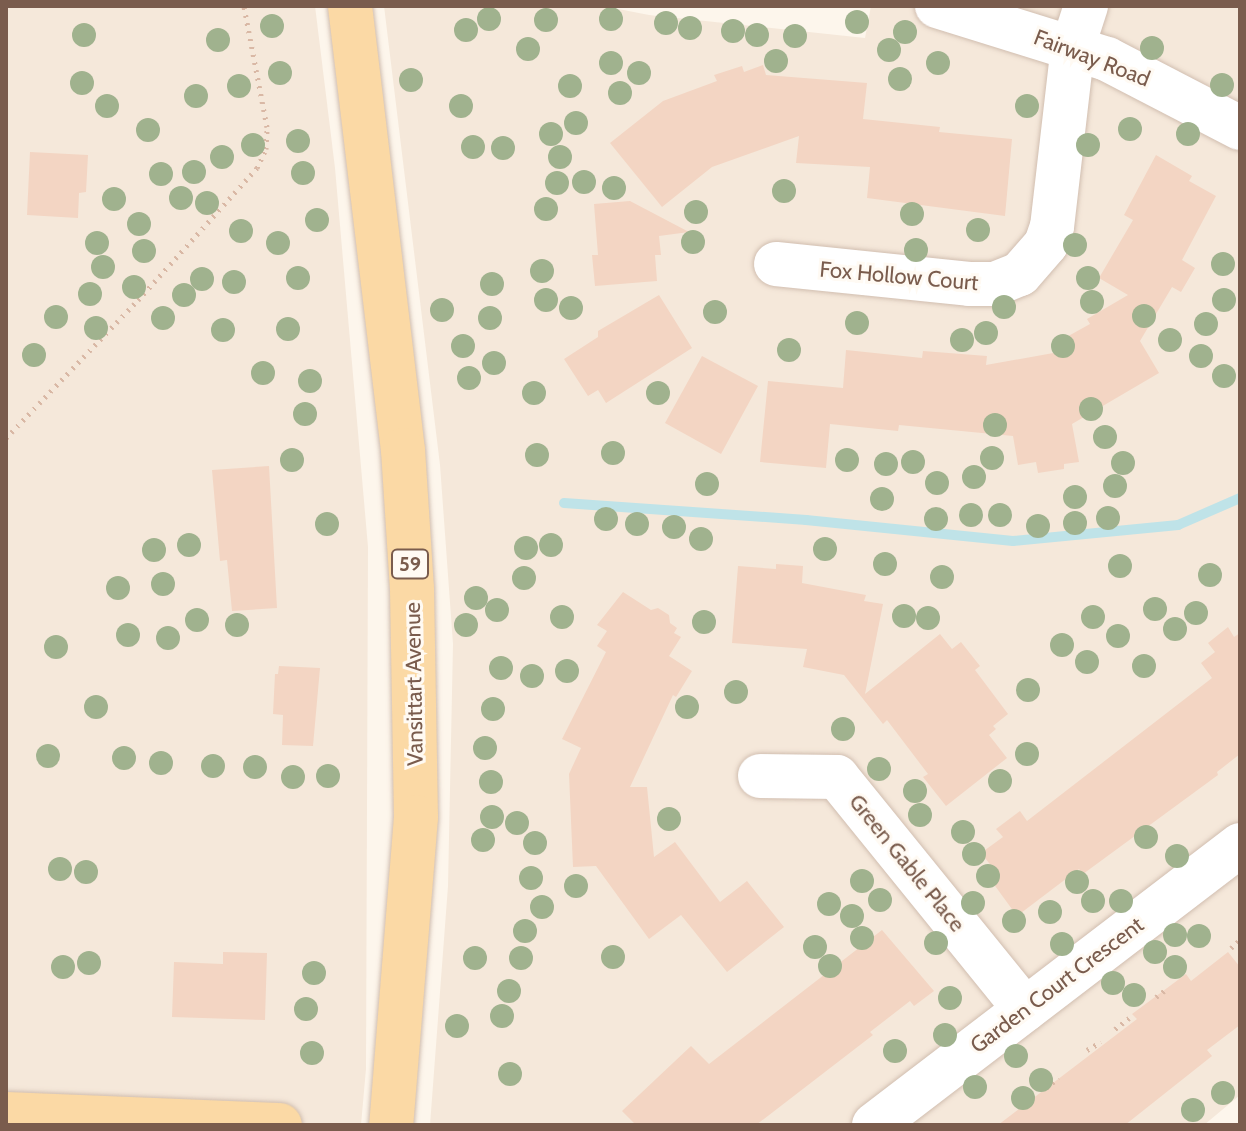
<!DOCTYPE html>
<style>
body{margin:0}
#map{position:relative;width:1246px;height:1131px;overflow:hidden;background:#fdf6ec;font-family:Cabin,sans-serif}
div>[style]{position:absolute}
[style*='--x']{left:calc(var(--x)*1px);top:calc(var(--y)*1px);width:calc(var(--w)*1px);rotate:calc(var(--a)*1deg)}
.residential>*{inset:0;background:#f5e8da}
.stream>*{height:10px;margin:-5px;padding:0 5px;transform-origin:5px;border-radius:5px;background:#bfe3e8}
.building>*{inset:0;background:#f3d5c3}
.path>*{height:5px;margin-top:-2.5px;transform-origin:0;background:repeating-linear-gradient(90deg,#d9b8a5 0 2px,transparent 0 8px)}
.roads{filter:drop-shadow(0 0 2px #d1beb0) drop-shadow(0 0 2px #d1beb0)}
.minor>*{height:44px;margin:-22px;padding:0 22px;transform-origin:22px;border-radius:22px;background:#fff}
.major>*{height:44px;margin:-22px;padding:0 22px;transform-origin:22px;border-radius:22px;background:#fbd9a5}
.trees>*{width:24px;height:24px;margin:-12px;border-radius:50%;background:#a0b28e}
span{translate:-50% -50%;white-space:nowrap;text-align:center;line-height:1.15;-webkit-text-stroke:6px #fffaf3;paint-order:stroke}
.shield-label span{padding:2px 6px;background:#fffaf3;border:2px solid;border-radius:6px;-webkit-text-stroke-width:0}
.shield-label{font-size:20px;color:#7a5c4d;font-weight:700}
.street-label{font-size:22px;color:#7a5c4d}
.frame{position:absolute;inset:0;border:8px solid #7a5c4d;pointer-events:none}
</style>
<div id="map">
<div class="residential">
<i style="clip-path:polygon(6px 6px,315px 6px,335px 168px,368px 547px,366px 1069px,361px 1125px,6px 1125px)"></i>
<i style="clip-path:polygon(384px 6px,603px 6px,649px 15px,865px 38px,871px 6px,1240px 6px,1240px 1095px,1204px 1125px,430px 1125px,448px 886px,453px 644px,440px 465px)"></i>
</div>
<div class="stream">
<i style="--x:564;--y:503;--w:243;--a:4"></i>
<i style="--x:806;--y:520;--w:208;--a:5.8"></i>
<i style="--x:1013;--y:541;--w:166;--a:-5.5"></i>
<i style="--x:1178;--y:525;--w:68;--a:-23.5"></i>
</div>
<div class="building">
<i style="clip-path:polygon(763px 65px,766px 75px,867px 83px,863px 119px,940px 127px,939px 132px,1012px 139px,1005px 216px,867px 198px,870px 167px,796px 163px,799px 136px,712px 167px,662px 207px,610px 143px,663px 101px,717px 81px,714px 75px,742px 66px,744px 72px)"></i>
<i style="clip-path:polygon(30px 152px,88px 155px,86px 192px,79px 193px,78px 218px,27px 215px)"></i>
<i style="clip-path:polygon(1156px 155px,1192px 176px,1189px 181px,1216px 196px,1182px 260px,1195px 268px,1181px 292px,1172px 287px,1140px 341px,1159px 373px,1072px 424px,1079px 462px,1064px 464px,1064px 469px,1038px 473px,1036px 462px,1018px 465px,1013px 436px,899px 425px,898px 431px,830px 424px,826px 468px,760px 462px,768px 381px,843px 388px,846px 350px,922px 358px,923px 351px,987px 356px,986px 365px,1070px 350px,1063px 339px,1090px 324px,1087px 319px,1128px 295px,1099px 278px,1133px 220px,1124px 215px)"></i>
<i style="clip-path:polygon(630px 201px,689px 232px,659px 236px,661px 255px,655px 255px,657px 281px,595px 286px,592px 255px,598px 255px,594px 204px)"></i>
<i style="clip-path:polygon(659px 295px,692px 348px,606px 403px,598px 390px,588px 396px,564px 359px,598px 337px,598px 331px)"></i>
<i style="clip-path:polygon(702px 356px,758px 386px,721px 454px,665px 423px)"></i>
<i style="clip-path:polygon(269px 466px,277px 608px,232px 611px,227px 560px,220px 561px,212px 470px)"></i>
<i style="clip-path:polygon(776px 564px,803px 566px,802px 583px,866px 595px,864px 601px,883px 604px,865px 694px,940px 634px,952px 649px,961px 642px,980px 666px,975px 670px,1008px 714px,993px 726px,996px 729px,989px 735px,1007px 758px,946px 806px,923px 777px,928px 774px,887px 720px,883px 724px,844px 675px,803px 667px,807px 649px,732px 643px,738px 566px,776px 569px)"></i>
<i style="clip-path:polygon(623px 592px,651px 610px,658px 608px,669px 615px,670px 623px,677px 628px,674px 633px,681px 637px,669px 656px,692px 671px,676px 697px,673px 695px,630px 787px,647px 787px,654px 857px,675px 842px,720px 902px,747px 881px,784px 927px,727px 972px,681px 915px,649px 939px,596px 866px,573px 867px,569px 774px,581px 748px,562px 739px,606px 652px,597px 646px,607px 631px,597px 625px)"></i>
<i style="clip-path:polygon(1228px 627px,1234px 637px,1240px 633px,1240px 754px,1217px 772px,1218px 775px,1083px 874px,1079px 869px,1017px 916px,990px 879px,997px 873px,981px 853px,1003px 837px,996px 829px,1020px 811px,1027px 821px,1212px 678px,1201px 663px,1215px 652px,1208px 643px)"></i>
<i style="clip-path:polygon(279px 666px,320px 668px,313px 746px,282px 745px,283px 715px,273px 714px,275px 674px,278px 674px)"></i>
<i style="clip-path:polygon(882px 930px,934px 991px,914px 1006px,910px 1001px,870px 1032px,873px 1035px,756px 1125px,636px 1125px,622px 1111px,691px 1046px,709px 1064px)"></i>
<i style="clip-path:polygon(223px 952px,267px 953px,265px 1020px,172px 1017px,174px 962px,223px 964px)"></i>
<i style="clip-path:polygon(1228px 952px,1240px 967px,1240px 1025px,1207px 1050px,1212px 1056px,1125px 1125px,998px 1125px,1137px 1019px,1132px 1014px,1186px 974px,1191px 981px)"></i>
</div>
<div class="path">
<i style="--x:6;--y:438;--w:191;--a:-46.3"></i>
<i style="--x:138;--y:300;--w:178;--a:-48"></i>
<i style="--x:257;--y:168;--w:21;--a:-65"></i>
<i style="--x:266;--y:149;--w:22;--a:-87"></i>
<i style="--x:267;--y:127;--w:123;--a:-100.8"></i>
<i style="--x:1231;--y:948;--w:12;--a:-42"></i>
<i style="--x:1156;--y:997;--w:15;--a:-37"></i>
<i style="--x:1115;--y:1029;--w:18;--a:-38"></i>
<i style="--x:1087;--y:1050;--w:16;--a:-30"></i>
<i style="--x:1046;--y:1088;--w:16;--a:-40"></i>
</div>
<div class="roads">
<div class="minor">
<i style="--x:937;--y:6;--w:178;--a:17.3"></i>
<i style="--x:1107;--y:59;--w:150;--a:27.4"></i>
<i style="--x:776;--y:264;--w:194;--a:5.9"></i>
<i style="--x:969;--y:284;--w:26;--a:0"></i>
<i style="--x:995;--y:284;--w:27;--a:-22"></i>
<i style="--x:1020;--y:274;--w:40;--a:-49"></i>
<i style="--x:1046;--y:244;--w:18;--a:-71"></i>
<i style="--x:1052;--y:227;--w:182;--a:-83.4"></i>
<i style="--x:1073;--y:46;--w:42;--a:-72"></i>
<i style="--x:760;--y:776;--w:77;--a:0.7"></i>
<i style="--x:837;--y:777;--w:299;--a:51"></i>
<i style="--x:874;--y:1125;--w:461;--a:-37.4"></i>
</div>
<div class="major">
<i style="--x:350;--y:6;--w:447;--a:83.2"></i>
<i style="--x:403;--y:450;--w:139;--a:86.3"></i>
<i style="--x:412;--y:589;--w:228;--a:89"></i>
<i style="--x:416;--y:817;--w:309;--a:94.6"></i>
<i style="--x:6;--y:1114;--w:274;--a:2.3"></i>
</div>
</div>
<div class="trees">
<i style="left:489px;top:19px"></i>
<i style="left:611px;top:19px"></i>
<i style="left:546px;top:20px"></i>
<i style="left:857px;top:22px"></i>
<i style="left:666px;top:23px"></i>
<i style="left:272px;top:26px"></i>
<i style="left:690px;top:28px"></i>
<i style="left:466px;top:30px"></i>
<i style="left:733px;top:31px"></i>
<i style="left:905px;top:32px"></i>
<i style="left:84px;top:35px"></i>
<i style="left:757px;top:35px"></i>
<i style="left:795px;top:36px"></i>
<i style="left:218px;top:40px"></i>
<i style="left:1152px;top:48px"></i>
<i style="left:528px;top:49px"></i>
<i style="left:889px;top:50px"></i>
<i style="left:776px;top:61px"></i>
<i style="left:611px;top:63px"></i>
<i style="left:938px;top:63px"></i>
<i style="left:280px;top:73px"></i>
<i style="left:639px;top:73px"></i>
<i style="left:900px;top:79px"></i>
<i style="left:411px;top:80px"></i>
<i style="left:82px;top:83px"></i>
<i style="left:1222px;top:85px"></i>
<i style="left:239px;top:86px"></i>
<i style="left:570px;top:86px"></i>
<i style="left:620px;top:93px"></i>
<i style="left:196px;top:96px"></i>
<i style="left:107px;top:106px"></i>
<i style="left:461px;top:106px"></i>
<i style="left:1027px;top:106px"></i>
<i style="left:576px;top:123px"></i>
<i style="left:1130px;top:129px"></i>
<i style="left:148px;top:130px"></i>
<i style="left:551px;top:134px"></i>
<i style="left:1188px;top:134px"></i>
<i style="left:298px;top:141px"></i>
<i style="left:253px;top:145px"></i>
<i style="left:1088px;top:145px"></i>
<i style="left:473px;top:147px"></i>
<i style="left:503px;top:148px"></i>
<i style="left:222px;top:157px"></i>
<i style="left:560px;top:157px"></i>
<i style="left:194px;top:172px"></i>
<i style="left:303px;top:173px"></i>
<i style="left:161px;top:174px"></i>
<i style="left:584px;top:182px"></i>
<i style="left:557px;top:183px"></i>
<i style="left:614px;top:188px"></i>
<i style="left:784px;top:191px"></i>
<i style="left:181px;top:198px"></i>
<i style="left:114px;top:199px"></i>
<i style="left:207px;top:203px"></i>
<i style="left:546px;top:209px"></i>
<i style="left:696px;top:212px"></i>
<i style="left:912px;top:214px"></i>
<i style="left:317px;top:220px"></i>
<i style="left:139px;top:224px"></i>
<i style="left:978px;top:230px"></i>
<i style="left:241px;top:231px"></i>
<i style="left:693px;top:242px"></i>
<i style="left:97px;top:243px"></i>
<i style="left:278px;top:243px"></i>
<i style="left:1075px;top:245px"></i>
<i style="left:916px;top:250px"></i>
<i style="left:144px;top:251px"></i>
<i style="left:1223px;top:264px"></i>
<i style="left:103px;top:267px"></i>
<i style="left:542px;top:271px"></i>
<i style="left:298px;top:278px"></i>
<i style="left:1088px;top:278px"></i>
<i style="left:202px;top:279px"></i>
<i style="left:234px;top:282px"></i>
<i style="left:492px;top:284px"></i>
<i style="left:134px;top:287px"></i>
<i style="left:90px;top:294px"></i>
<i style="left:184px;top:295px"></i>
<i style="left:546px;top:300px"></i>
<i style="left:1224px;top:300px"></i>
<i style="left:1092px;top:302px"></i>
<i style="left:1004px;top:307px"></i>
<i style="left:571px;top:308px"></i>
<i style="left:442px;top:310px"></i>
<i style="left:715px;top:312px"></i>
<i style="left:1144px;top:316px"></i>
<i style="left:56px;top:317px"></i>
<i style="left:163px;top:318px"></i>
<i style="left:490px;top:318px"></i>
<i style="left:857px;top:323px"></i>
<i style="left:1206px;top:324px"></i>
<i style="left:96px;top:328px"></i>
<i style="left:288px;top:329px"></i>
<i style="left:223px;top:330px"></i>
<i style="left:986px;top:333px"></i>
<i style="left:962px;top:340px"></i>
<i style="left:1170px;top:340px"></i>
<i style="left:463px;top:346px"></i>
<i style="left:1063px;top:346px"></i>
<i style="left:789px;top:350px"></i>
<i style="left:34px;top:355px"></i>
<i style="left:1201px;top:356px"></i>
<i style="left:494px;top:363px"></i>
<i style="left:263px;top:373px"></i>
<i style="left:1224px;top:376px"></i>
<i style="left:469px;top:378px"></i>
<i style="left:310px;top:381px"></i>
<i style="left:534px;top:393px"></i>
<i style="left:658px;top:393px"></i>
<i style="left:1091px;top:409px"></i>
<i style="left:305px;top:414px"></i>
<i style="left:995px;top:425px"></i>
<i style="left:1105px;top:437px"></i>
<i style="left:613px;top:453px"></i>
<i style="left:537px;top:455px"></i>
<i style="left:992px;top:458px"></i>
<i style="left:292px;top:460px"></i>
<i style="left:847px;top:460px"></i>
<i style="left:913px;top:462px"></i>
<i style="left:1123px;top:463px"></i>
<i style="left:886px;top:464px"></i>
<i style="left:974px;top:477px"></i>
<i style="left:937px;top:483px"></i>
<i style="left:707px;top:484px"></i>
<i style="left:1115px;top:486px"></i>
<i style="left:1075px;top:497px"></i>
<i style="left:882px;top:499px"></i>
<i style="left:971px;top:515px"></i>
<i style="left:1000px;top:515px"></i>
<i style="left:1108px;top:518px"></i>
<i style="left:606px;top:519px"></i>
<i style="left:936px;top:519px"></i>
<i style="left:1075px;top:523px"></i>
<i style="left:327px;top:524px"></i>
<i style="left:637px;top:524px"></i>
<i style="left:1038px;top:526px"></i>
<i style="left:674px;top:527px"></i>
<i style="left:701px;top:539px"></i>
<i style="left:189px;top:545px"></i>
<i style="left:551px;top:545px"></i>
<i style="left:526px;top:548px"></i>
<i style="left:825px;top:549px"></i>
<i style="left:154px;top:550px"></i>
<i style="left:885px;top:564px"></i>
<i style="left:1120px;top:566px"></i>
<i style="left:1210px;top:575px"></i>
<i style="left:942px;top:577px"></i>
<i style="left:524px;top:578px"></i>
<i style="left:163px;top:584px"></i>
<i style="left:118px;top:588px"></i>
<i style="left:476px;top:598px"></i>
<i style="left:1155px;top:609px"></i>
<i style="left:497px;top:610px"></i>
<i style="left:1196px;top:613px"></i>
<i style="left:904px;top:616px"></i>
<i style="left:562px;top:617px"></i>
<i style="left:1093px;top:617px"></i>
<i style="left:928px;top:618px"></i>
<i style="left:197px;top:620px"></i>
<i style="left:704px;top:622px"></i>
<i style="left:237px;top:625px"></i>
<i style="left:466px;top:625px"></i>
<i style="left:1175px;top:629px"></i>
<i style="left:128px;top:635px"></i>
<i style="left:1118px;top:636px"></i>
<i style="left:168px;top:638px"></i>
<i style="left:1062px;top:645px"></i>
<i style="left:56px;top:647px"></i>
<i style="left:1087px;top:662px"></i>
<i style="left:1144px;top:666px"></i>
<i style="left:501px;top:668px"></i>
<i style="left:567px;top:671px"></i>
<i style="left:532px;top:676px"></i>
<i style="left:1028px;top:690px"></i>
<i style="left:736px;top:692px"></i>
<i style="left:96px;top:707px"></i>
<i style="left:687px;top:707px"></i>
<i style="left:493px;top:709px"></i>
<i style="left:843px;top:729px"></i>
<i style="left:485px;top:748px"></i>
<i style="left:1027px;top:754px"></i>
<i style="left:48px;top:756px"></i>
<i style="left:124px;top:758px"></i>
<i style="left:161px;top:763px"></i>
<i style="left:213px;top:766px"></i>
<i style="left:255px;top:767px"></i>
<i style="left:879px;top:769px"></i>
<i style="left:328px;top:776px"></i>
<i style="left:293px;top:777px"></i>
<i style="left:1000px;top:781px"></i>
<i style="left:491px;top:782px"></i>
<i style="left:915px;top:791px"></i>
<i style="left:920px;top:815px"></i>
<i style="left:492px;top:817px"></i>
<i style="left:669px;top:819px"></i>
<i style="left:517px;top:823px"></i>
<i style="left:963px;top:832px"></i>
<i style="left:1146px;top:837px"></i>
<i style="left:483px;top:840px"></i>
<i style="left:535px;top:843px"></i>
<i style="left:974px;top:854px"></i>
<i style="left:1177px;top:856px"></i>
<i style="left:60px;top:869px"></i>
<i style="left:86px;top:872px"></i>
<i style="left:988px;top:876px"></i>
<i style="left:531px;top:878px"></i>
<i style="left:862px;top:881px"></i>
<i style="left:1077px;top:882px"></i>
<i style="left:576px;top:886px"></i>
<i style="left:880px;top:900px"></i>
<i style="left:1093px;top:901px"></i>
<i style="left:1121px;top:901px"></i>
<i style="left:973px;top:903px"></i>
<i style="left:829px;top:904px"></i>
<i style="left:542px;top:907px"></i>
<i style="left:1050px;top:912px"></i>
<i style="left:852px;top:916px"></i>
<i style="left:1014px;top:921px"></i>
<i style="left:525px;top:931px"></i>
<i style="left:1175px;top:935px"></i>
<i style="left:1199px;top:936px"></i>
<i style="left:862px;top:938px"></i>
<i style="left:936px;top:943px"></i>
<i style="left:1062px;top:944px"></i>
<i style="left:815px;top:947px"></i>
<i style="left:1155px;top:952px"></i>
<i style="left:613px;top:957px"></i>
<i style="left:475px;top:958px"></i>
<i style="left:521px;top:958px"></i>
<i style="left:89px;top:963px"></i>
<i style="left:830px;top:966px"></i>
<i style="left:63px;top:967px"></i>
<i style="left:1175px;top:967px"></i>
<i style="left:314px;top:973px"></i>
<i style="left:1113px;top:983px"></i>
<i style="left:509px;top:991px"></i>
<i style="left:1134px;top:995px"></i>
<i style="left:950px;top:998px"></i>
<i style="left:306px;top:1009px"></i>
<i style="left:502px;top:1016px"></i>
<i style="left:457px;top:1026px"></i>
<i style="left:945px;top:1035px"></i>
<i style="left:895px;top:1051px"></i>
<i style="left:312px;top:1053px"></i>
<i style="left:1016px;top:1056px"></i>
<i style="left:510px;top:1074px"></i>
<i style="left:1041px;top:1080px"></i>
<i style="left:975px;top:1087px"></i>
<i style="left:1223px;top:1093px"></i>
<i style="left:1023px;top:1098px"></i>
<i style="left:1193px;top:1110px"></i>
</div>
<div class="shield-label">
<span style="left:410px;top:564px">59</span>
</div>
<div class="street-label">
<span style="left:1092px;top:58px;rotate:21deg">Fairway Road</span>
<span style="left:899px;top:276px;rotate:5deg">Fox Hollow Court</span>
<span style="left:414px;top:684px;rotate:-91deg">Vansittart Avenue</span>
<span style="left:907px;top:863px;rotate:51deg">Green Gable Place</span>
<span style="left:1057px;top:985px;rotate:-37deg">Garden Court Crescent</span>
</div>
<div class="frame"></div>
</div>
